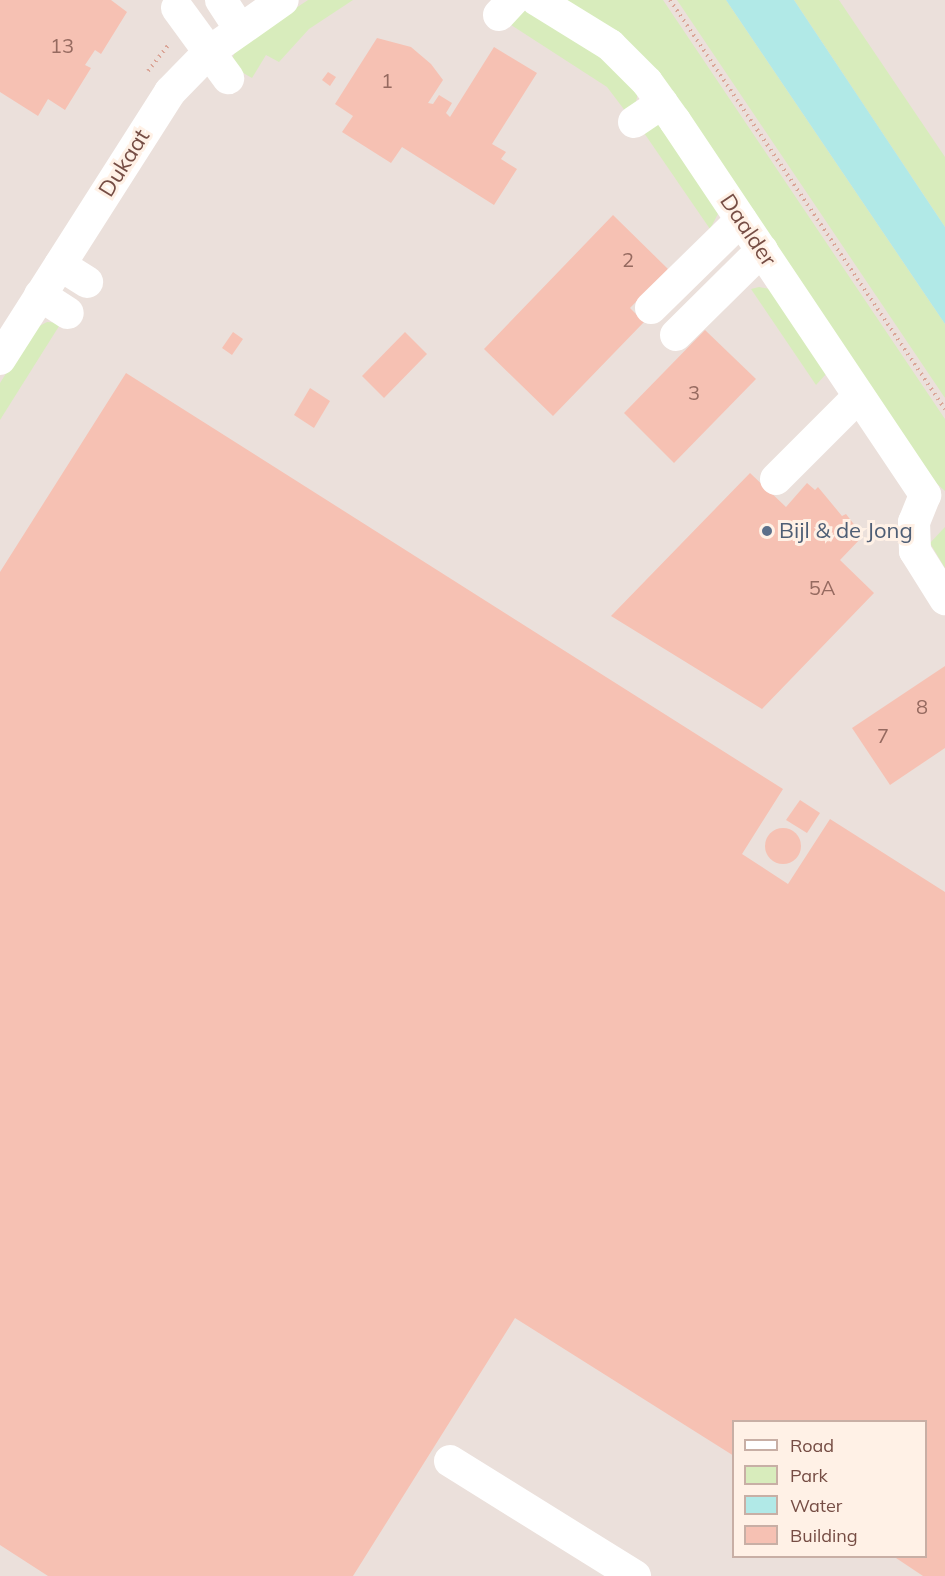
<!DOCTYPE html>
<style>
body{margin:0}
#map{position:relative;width:945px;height:1576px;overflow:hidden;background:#feecde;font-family:Mulish,sans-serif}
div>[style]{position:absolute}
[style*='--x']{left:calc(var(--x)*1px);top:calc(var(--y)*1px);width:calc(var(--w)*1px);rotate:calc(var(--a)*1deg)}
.industrial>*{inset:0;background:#ebe0db}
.green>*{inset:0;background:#d8ecbc}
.water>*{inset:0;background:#b1e9e7}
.building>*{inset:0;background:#f6c1b3}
.round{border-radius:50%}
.path>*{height:4px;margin-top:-2px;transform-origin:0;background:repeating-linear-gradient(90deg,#daa597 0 1.5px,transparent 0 6px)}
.minor>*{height:32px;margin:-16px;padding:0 16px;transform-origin:16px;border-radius:16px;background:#fff}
.dots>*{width:16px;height:16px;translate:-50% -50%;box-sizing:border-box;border:3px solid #fff1e6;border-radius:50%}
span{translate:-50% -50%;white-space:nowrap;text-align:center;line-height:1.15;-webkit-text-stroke:6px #fff1e6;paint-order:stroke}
.number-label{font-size:20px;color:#966a60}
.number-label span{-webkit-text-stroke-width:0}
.street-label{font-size:22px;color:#764d44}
.service-label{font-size:22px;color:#4e5e75}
.left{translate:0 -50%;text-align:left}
.legend{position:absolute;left:732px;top:1420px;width:195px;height:138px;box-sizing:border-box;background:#fff1e6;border:2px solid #c8afa5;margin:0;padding:8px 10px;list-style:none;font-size:18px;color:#764d44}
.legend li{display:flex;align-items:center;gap:12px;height:30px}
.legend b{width:30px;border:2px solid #c8afa5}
</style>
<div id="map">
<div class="industrial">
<i style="clip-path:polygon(evenodd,0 0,945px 0,945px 1576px,0 1576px,0 0,734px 1422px,926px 1422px,926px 1556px,734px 1556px,734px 1422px)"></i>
</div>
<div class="green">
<i style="clip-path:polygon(308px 0,353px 0,309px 29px,279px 62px,266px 55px,252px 78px,238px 70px,232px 59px,237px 47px)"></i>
<i style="clip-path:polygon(558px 0,663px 0,945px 419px,945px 491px,936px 483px,664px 84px)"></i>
<i style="clip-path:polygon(677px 0,726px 0,945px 324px,945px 398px)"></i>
<i style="clip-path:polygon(794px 0,839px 0,945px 157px,945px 227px)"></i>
<i style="clip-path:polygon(526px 10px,587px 43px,638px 92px,636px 102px,626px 112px,607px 87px,508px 23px)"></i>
<i style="clip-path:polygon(660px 124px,719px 212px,710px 229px,642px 130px,647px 125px)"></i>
<i style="clip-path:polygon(759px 287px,775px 290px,827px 373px,816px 385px,751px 289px)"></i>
<i style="clip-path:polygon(47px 322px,61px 323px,0 420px,0 383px,34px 329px)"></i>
<i style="clip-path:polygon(945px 527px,945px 568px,930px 543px)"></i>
</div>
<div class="water">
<i style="clip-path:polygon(726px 0,794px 0,945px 227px,945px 324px)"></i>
</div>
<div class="building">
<i style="clip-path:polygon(0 0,111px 0,127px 12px,101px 54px,95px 50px,85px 65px,91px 68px,65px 110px,48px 99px,38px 116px,0 92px)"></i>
<i style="clip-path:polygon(377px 38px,411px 47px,431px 64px,443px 80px,428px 103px,433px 104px,439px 95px,452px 103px,446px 113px,450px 117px,494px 47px,537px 73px,492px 144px,506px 152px,501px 159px,517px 169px,494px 205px,402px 147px,391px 163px,342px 132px,353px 116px,335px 104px)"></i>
<i style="clip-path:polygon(328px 72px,336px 77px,330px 86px,322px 80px)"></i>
<i style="clip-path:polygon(613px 215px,668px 269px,630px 308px,644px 322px,553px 416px,484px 349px)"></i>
<i style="clip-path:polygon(705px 330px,756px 379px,674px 463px,624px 413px)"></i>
<i style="clip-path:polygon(233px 332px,243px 339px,232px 355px,222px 348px)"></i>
<i style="clip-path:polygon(405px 332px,427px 354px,384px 398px,362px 376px)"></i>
<i style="clip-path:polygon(126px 373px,783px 789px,742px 854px,788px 884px,830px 819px,945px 892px,945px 1576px,923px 1576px,893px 1556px,926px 1556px,926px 1422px,734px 1422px,734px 1456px,515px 1318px,353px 1576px,48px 1576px,0 1545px,0 572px)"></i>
<i style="clip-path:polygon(310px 388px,330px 401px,314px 428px,294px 415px)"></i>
<i style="clip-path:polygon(750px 473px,786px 507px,807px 483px,815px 490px,818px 487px,842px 516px,846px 514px,863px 536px,840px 560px,874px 593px,762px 709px,611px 616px)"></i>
<i style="clip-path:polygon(945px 666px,945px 748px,890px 785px,852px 728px)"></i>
<i style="clip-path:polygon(800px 800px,820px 813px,807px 833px,786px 820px)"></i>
<i class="round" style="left:765px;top:828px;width:36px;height:36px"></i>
</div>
<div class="path">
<i style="--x:670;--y:0;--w:493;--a:56.1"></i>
<i style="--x:148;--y:71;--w:34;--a:-52"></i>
</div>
<div class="minor">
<i style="--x:221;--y:0;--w:35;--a:57"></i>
<i style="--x:537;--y:0;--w:86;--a:31.7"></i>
<i style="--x:610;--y:45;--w:52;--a:45"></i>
<i style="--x:647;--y:82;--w:48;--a:54.3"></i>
<i style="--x:675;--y:121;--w:450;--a:56.2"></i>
<i style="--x:925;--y:495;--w:29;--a:112"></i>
<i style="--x:914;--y:522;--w:29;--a:88"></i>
<i style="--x:915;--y:551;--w:57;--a:58"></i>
<i style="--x:177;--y:8;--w:87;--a:53.9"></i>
<i style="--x:499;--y:15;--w:21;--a:-47"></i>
<i style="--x:634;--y:122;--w:34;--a:-34"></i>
<i style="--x:60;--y:265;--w:32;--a:32"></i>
<i style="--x:40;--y:295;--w:33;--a:33"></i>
<i style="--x:651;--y:308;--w:126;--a:-44.4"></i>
<i style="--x:676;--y:335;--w:121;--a:-44.7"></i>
<i style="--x:0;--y:359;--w:317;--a:-57.5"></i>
<i style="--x:170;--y:92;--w:56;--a:-45.7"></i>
<i style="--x:209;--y:52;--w:90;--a:-35.1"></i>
<i style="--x:776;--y:479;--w:117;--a:-45"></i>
<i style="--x:450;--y:1461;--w:218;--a:31.9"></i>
</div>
<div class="dots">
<i style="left:767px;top:531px;background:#5c6f8a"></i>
</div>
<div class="number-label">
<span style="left:62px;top:45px">13</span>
<span style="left:387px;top:80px">1</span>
<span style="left:628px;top:259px">2</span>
<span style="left:694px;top:392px">3</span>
<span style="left:822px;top:587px">5A</span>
<span style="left:922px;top:706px">8</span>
<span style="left:883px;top:735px">7</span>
</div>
<div class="street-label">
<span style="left:124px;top:163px;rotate:-58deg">Dukaat</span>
<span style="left:748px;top:230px;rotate:56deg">Daalder</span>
</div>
<div class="service-label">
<span class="left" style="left:779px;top:531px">Bijl &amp; de Jong</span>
</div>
<ul class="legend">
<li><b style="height:8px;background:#fff"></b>Road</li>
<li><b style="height:16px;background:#d8ecbc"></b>Park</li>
<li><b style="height:16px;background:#b1e9e7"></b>Water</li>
<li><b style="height:16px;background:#f6c1b3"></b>Building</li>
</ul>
</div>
